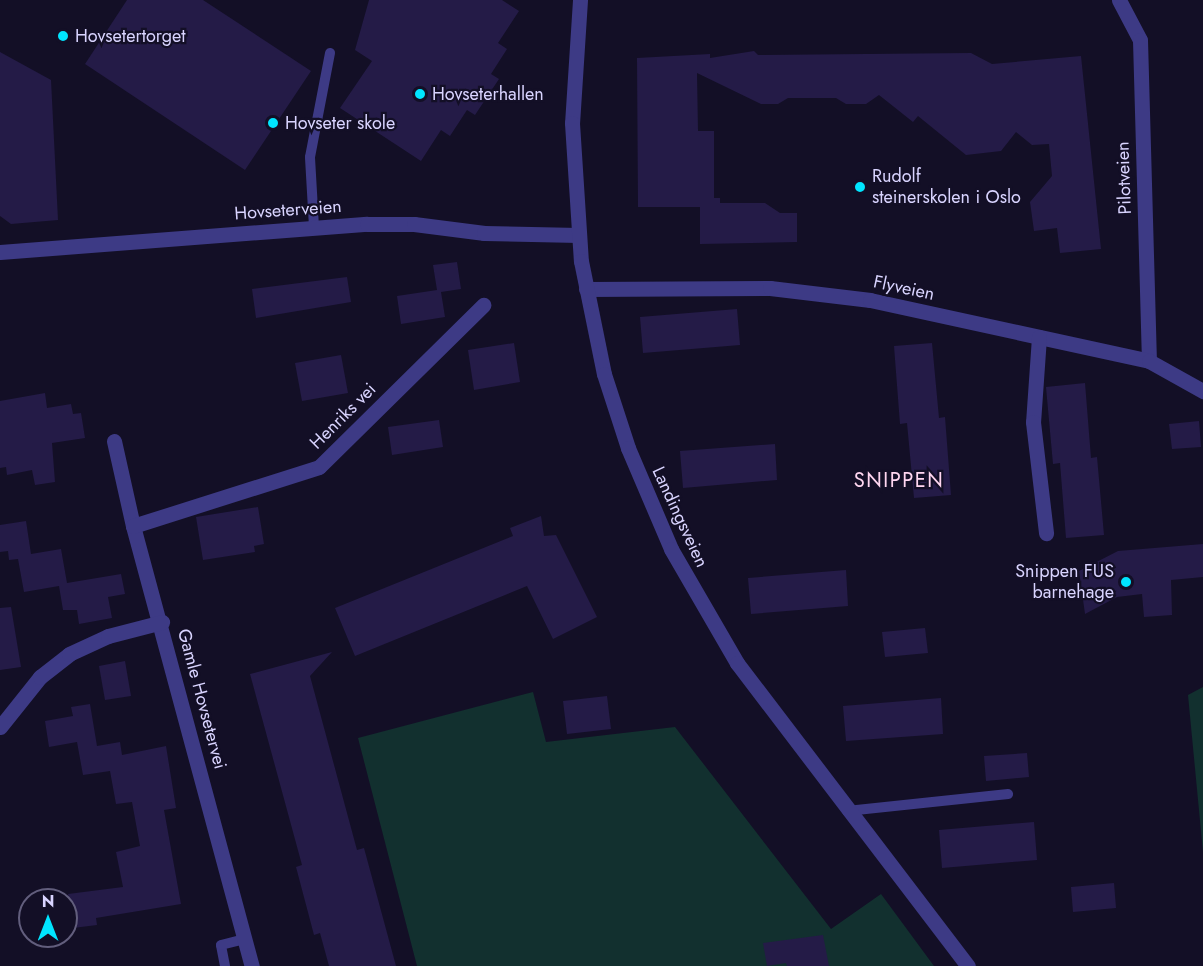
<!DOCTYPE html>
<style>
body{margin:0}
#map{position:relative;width:1203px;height:966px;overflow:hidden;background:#130f26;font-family:Jost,sans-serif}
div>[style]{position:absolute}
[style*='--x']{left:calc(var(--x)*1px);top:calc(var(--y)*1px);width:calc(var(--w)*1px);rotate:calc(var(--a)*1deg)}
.green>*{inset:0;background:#12302f}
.building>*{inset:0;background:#241b47}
.service>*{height:10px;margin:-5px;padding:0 5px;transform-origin:5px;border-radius:5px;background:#3d3a85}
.minor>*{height:15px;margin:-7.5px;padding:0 7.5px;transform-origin:7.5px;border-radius:7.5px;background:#3d3a85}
.tertiary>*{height:15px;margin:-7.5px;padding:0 7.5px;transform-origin:7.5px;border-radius:7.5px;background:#3d3a85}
.dots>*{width:16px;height:16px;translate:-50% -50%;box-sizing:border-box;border:3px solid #130f26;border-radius:50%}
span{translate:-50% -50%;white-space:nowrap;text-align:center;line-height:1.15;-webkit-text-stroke:4.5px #130f26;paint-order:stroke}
.poi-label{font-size:18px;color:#d9d4ff}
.left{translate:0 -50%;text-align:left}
.right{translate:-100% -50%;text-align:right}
.street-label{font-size:18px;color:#d9d4ff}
.neighbourhood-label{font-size:20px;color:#ffd6f0;letter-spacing:1.5px}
.north{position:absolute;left:18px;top:888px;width:60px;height:60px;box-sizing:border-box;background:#130f26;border:2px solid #625e7d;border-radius:50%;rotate:0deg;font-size:16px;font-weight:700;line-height:24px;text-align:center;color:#d9d4ff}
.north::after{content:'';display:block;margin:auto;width:21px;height:27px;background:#00e5ff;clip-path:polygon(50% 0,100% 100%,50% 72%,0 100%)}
</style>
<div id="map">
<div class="green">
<i style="clip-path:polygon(1203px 687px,1203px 852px,1188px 695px)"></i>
<i style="clip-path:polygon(533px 692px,546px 742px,675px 727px,831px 929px,881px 894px,934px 966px,417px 966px,358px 738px)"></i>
</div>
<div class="building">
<i style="clip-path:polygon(127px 0,203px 0,311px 71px,245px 170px,85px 64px)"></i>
<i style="clip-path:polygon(369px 0,502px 0,519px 11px,498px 43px,507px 49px,491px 74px,499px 79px,475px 115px,467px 110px,450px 136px,441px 130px,421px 161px,340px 108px,372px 61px,355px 50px)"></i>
<i style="clip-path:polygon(754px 51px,758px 55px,971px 53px,992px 64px,1081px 56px,1101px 249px,1060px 253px,1057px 228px,1034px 231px,1030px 202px,1052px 176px,1049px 144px,1032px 145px,1016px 132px,1001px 151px,966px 155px,918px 116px,913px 122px,879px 95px,866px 104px,846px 104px,836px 98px,788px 98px,778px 104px,761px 104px,697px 73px,698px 131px,714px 131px,714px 198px,720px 198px,720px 203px,765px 203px,780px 213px,797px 213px,797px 242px,700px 244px,700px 207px,638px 207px,637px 58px,710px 54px,710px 58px)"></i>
<i style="clip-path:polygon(0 52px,51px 80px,58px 220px,11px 224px,0 216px)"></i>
<i style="clip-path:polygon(457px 262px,461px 289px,441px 292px,445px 317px,401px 324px,397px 296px,437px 290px,433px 265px)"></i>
<i style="clip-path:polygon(347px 277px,351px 302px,256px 318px,252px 289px)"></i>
<i style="clip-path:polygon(737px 309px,740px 345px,643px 353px,640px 317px)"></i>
<i style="clip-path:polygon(514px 343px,520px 382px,474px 390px,468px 350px)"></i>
<i style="clip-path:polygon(932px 343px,939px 418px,945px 417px,951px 495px,914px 498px,907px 423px,900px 424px,894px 346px)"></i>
<i style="clip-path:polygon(341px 355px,348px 393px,302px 401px,295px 363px)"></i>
<i style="clip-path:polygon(1085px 383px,1091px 458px,1097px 457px,1104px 535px,1066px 538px,1060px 463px,1053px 464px,1046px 387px)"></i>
<i style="clip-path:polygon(45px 393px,47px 408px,71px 404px,73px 414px,81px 413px,85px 438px,52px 443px,55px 482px,35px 485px,32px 470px,7px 475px,6px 467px,0 468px,0 401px)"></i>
<i style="clip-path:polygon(439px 420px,443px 447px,392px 455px,388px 427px)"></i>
<i style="clip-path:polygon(1199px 421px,1201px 447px,1172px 449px,1169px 424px)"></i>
<i style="clip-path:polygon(775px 444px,777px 480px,683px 488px,680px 451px)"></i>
<i style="clip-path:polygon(258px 507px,264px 544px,254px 546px,255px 552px,203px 560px,196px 517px)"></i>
<i style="clip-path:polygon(541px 516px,544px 536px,556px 535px,597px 617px,553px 639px,527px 586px,355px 656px,335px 608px,513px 536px,510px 528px)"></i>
<i style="clip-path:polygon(26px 521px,31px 554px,61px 549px,67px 583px,121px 574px,125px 594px,108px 597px,112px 618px,79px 624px,77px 610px,63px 610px,59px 586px,24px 592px,18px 559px,9px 560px,8px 551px,0 552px,0 525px)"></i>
<i style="clip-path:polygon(1203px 544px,1203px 577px,1171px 580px,1172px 615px,1144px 617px,1142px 594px,1117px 597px,1085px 614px,1079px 571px,1118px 551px)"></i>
<i style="clip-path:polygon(846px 570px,848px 606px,751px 614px,748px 578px)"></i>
<i style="clip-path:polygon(11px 607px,21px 667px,0 670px,0 608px)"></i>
<i style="clip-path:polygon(925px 628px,928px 653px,885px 657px,882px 632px)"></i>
<i style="clip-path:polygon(332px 652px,310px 676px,357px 850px,364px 848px,396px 966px,329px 966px,320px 933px,314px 935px,296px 867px,302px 865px,250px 674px)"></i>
<i style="clip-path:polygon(125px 661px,131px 696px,105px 700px,99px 666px)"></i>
<i style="clip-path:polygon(607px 696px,611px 729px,567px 734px,563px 701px)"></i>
<i style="clip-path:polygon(941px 698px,943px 734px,846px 741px,843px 706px)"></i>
<i style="clip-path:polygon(90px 704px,97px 746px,120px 742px,122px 755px,166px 746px,176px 808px,164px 810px,181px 904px,96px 918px,97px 925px,73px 928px,68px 894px,123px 887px,116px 852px,140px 846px,132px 802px,116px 804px,110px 771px,83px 775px,77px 742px,49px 747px,45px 721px,73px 716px,71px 707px)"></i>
<i style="clip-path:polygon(1027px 753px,1029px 777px,986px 781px,984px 756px)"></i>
<i style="clip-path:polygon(1034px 822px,1037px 860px,942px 868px,939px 830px)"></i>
<i style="clip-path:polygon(1114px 883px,1116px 908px,1073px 912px,1071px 887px)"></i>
<i style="clip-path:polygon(823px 935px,829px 966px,787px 966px,786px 963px,767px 966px,763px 943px)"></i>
</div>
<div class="service">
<i style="--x:314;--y:227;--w:70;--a:-93.3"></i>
<i style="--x:310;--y:157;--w:106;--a:-79.1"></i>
<i style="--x:847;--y:811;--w:162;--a:-6"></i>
<i style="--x:225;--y:966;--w:21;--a:-101"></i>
<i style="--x:221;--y:945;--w:25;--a:-14"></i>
</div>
<div class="minor">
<i style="--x:1119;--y:0;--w:45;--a:62.3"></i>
<i style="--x:1140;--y:40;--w:321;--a:88.4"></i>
<i style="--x:0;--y:252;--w:368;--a:-4.4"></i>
<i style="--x:367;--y:224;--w:47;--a:0"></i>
<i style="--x:414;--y:224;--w:71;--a:7.3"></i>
<i style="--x:484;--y:233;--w:95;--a:1.2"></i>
<i style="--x:586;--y:289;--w:184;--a:-0.3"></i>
<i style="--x:770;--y:288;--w:101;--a:6.8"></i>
<i style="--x:870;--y:300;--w:286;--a:12.3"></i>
<i style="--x:1149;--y:361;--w:62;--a:29.1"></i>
<i style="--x:1039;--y:337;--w:85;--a:94"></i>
<i style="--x:1033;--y:422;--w:112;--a:83.3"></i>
<i style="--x:114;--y:441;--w:87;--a:77.4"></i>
<i style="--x:133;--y:526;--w:456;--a:74.9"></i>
<i style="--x:133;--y:526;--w:195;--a:-17.6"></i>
<i style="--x:319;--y:467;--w:231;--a:-44.6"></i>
<i style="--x:0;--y:727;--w:64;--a:-51.3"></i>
<i style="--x:40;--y:677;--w:37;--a:-38"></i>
<i style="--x:69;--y:654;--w:43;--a:-24.8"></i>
<i style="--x:108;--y:636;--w:56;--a:-14.5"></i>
</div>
<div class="tertiary">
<i style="--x:580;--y:0;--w:123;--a:93.7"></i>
<i style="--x:572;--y:123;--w:138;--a:86.3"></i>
<i style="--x:581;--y:261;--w:115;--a:78.5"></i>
<i style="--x:604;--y:374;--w:78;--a:72"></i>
<i style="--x:628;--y:448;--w:110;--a:66.9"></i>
<i style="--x:671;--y:549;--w:132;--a:59.9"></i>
<i style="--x:737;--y:663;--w:381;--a:52.7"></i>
</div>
<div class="dots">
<i style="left:63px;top:36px;background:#00e5ff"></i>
<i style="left:420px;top:94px;background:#00e5ff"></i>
<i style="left:273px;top:123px;background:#00e5ff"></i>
<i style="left:860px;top:187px;background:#00e5ff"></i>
<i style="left:1126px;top:582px;background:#00e5ff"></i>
</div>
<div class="poi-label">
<span class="left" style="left:75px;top:36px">Hovsetertorget</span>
<span class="left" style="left:432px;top:94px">Hovseterhallen</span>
<span class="left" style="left:285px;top:123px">Hovseter skole</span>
<span class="left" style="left:872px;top:187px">Rudolf<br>steinerskolen i Oslo</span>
<span class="right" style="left:1114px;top:582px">Snippen FUS<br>barnehage</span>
</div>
<div class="street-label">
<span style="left:1124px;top:178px;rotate:-92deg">Pilotveien</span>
<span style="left:288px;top:210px;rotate:-4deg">Hovseterveien</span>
<span style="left:904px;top:288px;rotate:12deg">Flyveien</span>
<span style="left:343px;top:416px;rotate:-45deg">Henriks vei</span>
<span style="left:680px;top:517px;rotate:65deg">Landingsveien</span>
<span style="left:202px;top:699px;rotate:75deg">Gamle Hovsetervei</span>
</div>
<div class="neighbourhood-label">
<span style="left:899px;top:480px">SNIPPEN</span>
</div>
<div class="north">N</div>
</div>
